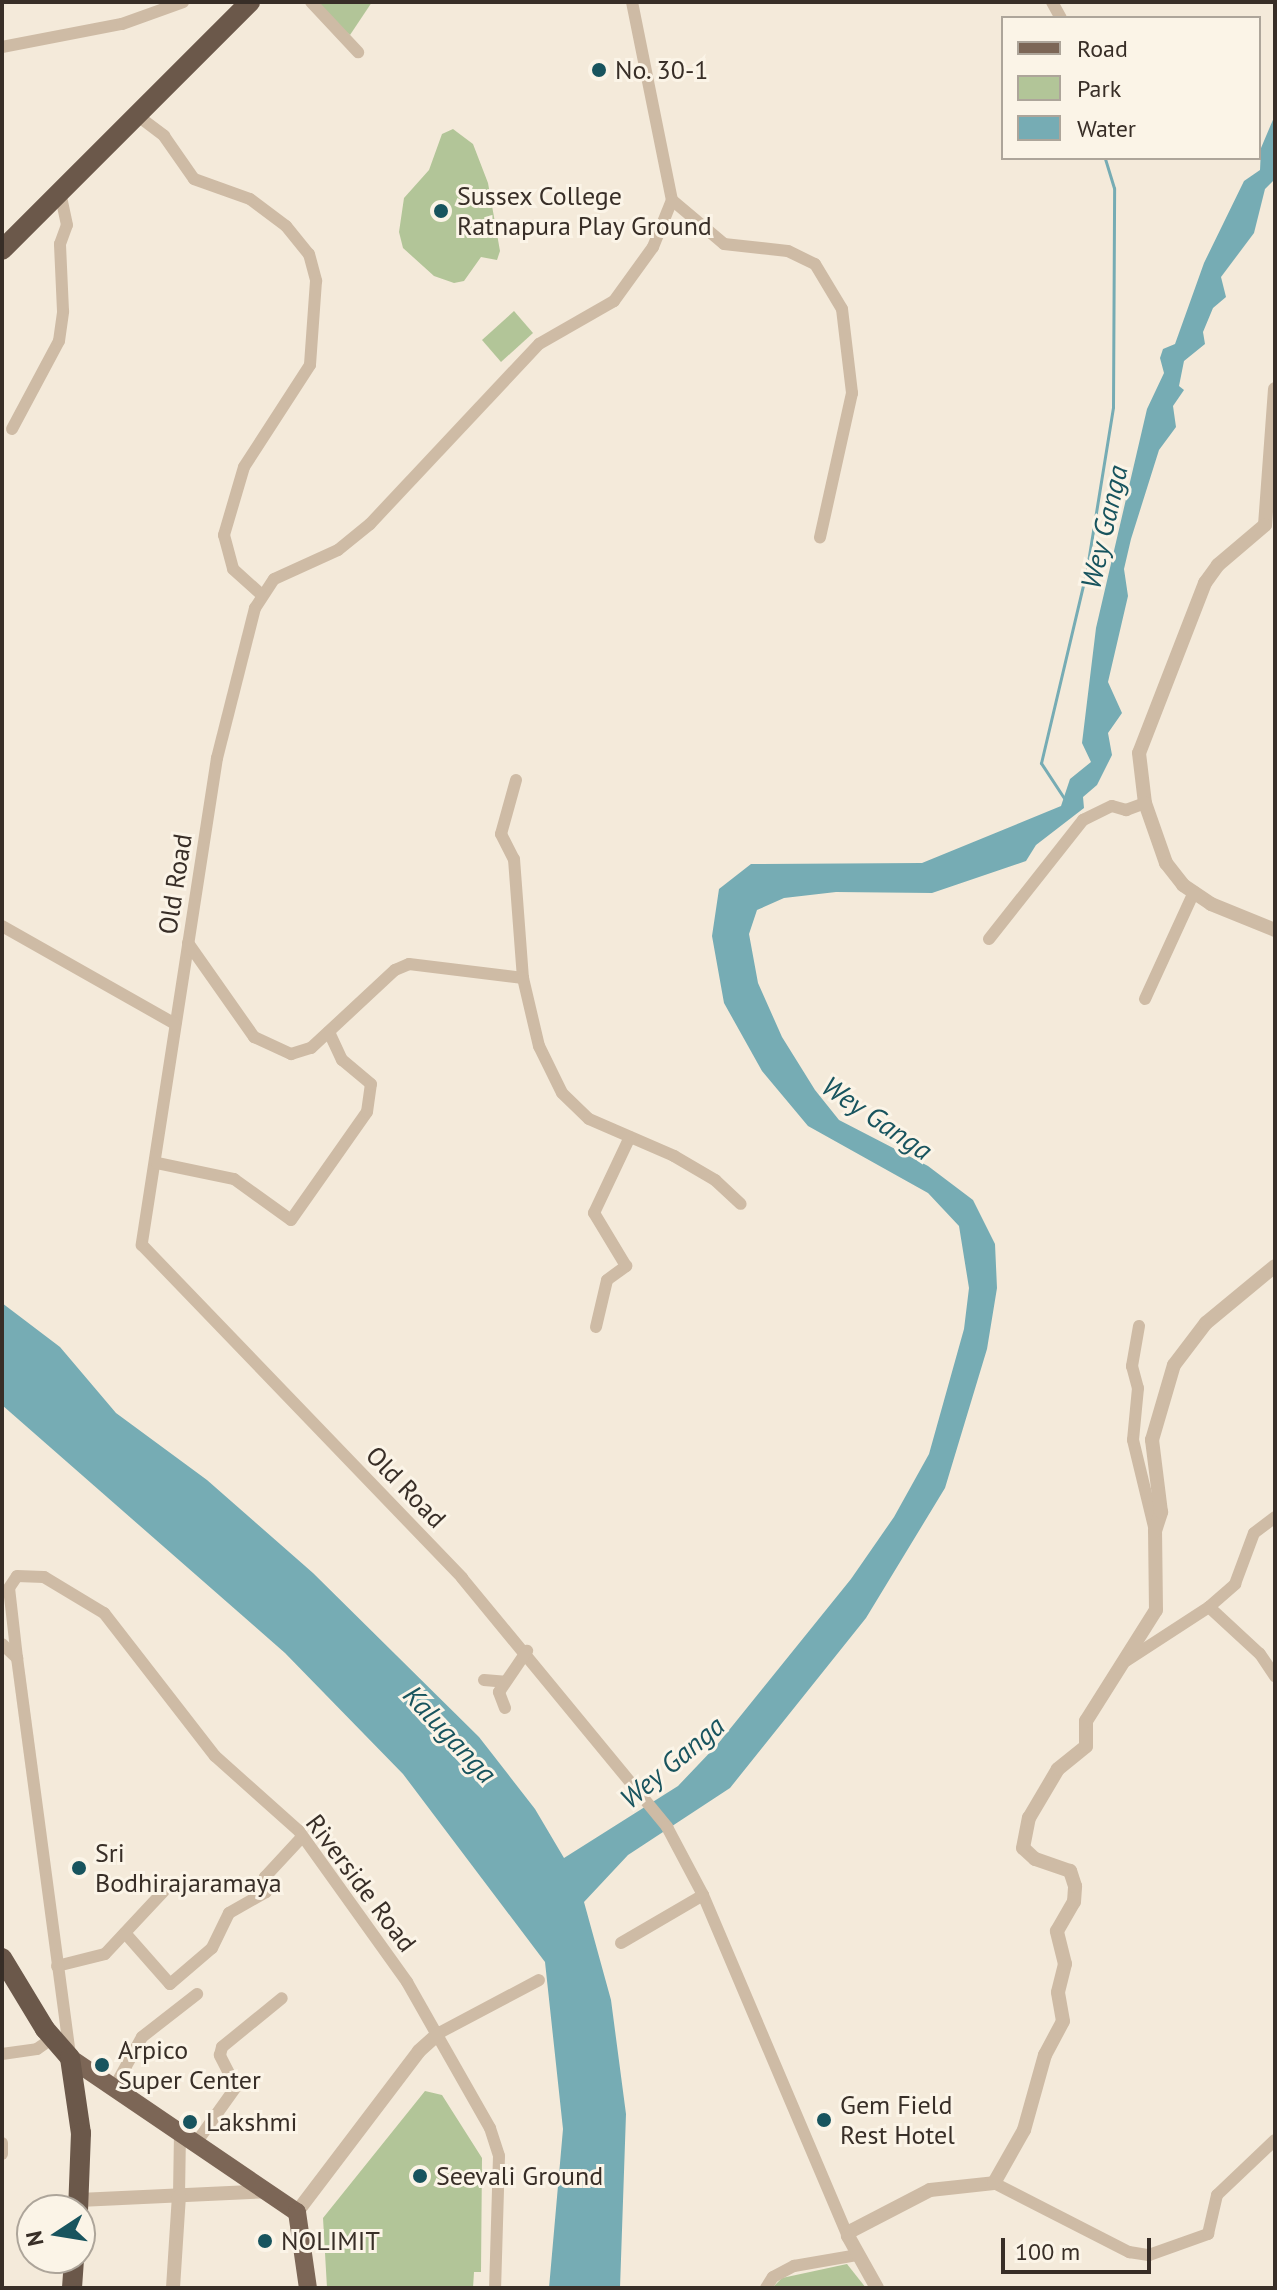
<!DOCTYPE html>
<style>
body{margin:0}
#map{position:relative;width:1277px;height:2290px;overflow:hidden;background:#f4eada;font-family:"PT Sans",sans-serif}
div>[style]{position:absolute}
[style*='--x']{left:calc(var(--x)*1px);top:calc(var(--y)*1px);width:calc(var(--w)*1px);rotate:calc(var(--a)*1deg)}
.green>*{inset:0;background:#b2c598}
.water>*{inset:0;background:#76acb4}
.stream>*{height:3px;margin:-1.5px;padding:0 1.5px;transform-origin:1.5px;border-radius:1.5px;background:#76acb4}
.minor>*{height:12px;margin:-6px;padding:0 6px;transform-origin:6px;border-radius:6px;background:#cebba5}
.tertiary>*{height:14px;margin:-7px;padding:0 7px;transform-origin:7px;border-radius:7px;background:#cebba5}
.primary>*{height:18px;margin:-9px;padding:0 9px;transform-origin:9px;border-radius:9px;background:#7c6656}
.trunk>*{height:20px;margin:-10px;padding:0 10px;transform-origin:10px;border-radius:10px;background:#6b584a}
.dots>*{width:22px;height:22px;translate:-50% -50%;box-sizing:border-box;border:4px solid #fbf4e7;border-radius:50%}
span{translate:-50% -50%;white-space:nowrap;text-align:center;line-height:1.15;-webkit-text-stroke:6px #fbf4e7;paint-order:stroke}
.poi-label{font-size:26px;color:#382e27}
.left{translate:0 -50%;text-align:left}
.street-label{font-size:26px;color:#382e27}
.water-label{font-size:28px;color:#18545e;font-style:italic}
.frame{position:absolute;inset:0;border:4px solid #382e27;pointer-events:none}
.legend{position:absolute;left:1001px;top:16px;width:260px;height:144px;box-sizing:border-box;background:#fbf4e7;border:2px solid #ada59a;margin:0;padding:10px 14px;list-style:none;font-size:24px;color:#382e27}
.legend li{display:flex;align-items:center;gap:16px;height:40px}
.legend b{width:40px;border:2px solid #ada59a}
.north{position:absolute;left:16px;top:2194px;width:80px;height:80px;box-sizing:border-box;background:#fbf4e7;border:2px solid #ada59a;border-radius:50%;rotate:258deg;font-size:22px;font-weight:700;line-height:32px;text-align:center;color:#382e27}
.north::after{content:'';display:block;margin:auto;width:28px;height:36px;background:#18545e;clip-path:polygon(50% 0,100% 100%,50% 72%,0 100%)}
.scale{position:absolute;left:1001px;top:2238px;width:150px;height:36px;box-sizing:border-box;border:4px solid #382e27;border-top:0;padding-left:10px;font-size:24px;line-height:28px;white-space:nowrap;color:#382e27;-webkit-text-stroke:6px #fbf4e7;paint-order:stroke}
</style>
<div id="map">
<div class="green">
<i style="clip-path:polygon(309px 2px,372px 2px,350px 35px)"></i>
<i style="clip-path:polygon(453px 129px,473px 144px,488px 183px,500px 251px,497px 260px,481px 257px,464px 281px,454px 283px,434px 276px,403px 248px,399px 232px,404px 198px,429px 170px,442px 134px)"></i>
<i style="clip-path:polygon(514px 311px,533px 333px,501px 362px,482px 340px)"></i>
<i style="clip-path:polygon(425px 2091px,442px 2095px,482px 2158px,481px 2272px,474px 2272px,473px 2288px,327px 2288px,323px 2218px)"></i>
<i style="clip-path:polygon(847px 2264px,866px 2288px,772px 2288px,782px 2278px)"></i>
</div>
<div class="water">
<i style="clip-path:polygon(1275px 115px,1275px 179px,1265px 189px,1254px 233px,1221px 277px,1226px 297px,1213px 308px,1203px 332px,1205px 344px,1184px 361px,1179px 386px,1184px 390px,1173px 406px,1176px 427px,1159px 450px,1131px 539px,1124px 569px,1128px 596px,1108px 682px,1122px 713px,1108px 733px,1112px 755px,1097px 785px,1083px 797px,1084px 808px,1036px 845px,1026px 861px,932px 893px,836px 892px,784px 898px,757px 910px,749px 934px,758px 983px,782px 1037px,815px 1090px,839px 1120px,928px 1166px,973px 1200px,995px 1244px,997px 1288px,987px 1349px,945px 1488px,866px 1618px,730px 1788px,628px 1855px,584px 1902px,611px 2000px,626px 2114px,620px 2288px,549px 2288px,563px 2129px,545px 1962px,403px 1774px,285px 1653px,2px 1405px,2px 1303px,60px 1347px,116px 1413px,207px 1480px,313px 1573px,479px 1737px,535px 1809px,564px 1858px,678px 1786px,717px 1745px,851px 1579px,894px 1517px,929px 1454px,964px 1329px,969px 1288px,959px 1226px,928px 1193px,808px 1126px,762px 1071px,724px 1003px,712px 936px,719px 889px,751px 864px,922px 863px,1061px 806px,1070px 779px,1091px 762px,1082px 743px,1096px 628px,1147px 409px,1164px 373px,1160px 358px,1163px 349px,1175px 344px,1204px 263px,1244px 181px,1260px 170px,1261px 148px)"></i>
</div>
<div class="stream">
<i style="--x:1064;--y:798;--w:42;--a:-123.3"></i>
<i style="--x:1041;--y:763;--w:200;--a:-76.7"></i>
<i style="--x:1087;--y:568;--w:163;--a:-80.8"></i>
<i style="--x:1113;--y:407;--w:219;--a:-89.7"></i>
<i style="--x:1114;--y:188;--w:31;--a:-107"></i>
</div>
<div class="minor">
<i style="--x:311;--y:2;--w:69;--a:46.8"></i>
<i style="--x:632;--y:2;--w:202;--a:78.6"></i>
<i style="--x:672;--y:200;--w:51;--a:112"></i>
<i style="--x:653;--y:247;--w:67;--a:125.8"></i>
<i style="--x:614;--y:301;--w:86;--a:150.2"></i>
<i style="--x:539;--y:344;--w:247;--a:133.2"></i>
<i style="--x:370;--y:524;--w:41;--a:140.9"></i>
<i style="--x:338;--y:550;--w:70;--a:155.6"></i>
<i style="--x:274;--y:579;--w:35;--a:123"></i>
<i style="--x:255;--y:608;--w:155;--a:104.2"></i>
<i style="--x:217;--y:758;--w:493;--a:98.8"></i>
<i style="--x:142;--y:1245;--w:462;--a:46.1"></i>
<i style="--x:462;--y:1578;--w:323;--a:50.5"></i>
<i style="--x:667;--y:1827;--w:77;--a:62.1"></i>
<i style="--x:703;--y:1895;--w:371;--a:67"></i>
<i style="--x:1052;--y:2;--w:18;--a:61"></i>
<i style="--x:2;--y:47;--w:122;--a:-10.9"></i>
<i style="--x:122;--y:24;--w:65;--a:-19.8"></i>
<i style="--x:134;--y:113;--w:38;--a:37"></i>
<i style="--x:164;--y:136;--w:52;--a:55.1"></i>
<i style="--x:194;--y:179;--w:59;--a:19.7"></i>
<i style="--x:250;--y:199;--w:45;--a:36.9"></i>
<i style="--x:286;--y:226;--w:36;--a:51"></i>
<i style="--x:309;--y:254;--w:28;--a:75"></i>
<i style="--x:316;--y:281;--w:84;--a:94.1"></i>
<i style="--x:310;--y:365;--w:121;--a:122.9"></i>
<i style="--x:244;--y:467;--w:71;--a:106.4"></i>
<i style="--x:224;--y:535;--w:35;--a:75"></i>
<i style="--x:233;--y:569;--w:38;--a:42"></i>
<i style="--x:672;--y:200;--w:68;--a:40.2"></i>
<i style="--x:724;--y:244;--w:64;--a:6.2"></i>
<i style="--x:788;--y:251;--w:30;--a:26"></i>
<i style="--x:815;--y:264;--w:52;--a:59"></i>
<i style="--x:842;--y:309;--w:85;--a:83.2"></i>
<i style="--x:852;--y:393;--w:148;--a:102.5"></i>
<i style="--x:12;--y:429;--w:100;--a:-61.9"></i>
<i style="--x:59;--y:341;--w:30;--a:-82"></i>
<i style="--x:63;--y:311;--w:67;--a:-92.6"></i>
<i style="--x:60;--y:244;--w:20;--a:-70"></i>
<i style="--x:67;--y:225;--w:35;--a:-102"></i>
<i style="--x:516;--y:780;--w:56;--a:105.5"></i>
<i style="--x:501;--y:834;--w:28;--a:63"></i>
<i style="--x:514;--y:859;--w:119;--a:85.7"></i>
<i style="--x:2;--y:926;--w:199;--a:29.5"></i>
<i style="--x:989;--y:939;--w:152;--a:-51.7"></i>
<i style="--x:1083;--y:820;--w:32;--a:-26"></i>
<i style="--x:1112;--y:806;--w:15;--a:16"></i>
<i style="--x:1126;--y:810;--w:20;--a:-20"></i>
<i style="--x:188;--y:943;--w:115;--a:54.9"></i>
<i style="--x:254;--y:1037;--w:41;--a:24.7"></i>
<i style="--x:291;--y:1054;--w:21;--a:-17"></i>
<i style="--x:311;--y:1048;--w:115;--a:-42.9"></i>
<i style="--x:395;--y:970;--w:15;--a:-23"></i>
<i style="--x:409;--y:964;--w:115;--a:7"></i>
<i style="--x:523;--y:978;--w:70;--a:76.8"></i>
<i style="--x:539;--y:1046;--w:52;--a:63.9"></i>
<i style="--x:562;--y:1093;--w:37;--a:44"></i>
<i style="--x:589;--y:1119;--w:93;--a:23.5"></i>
<i style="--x:674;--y:1156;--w:48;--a:30.3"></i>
<i style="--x:715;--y:1180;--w:35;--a:43"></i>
<i style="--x:1145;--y:999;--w:118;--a:-65.4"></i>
<i style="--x:157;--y:1163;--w:79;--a:11.7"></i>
<i style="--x:234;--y:1179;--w:70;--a:35.7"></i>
<i style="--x:291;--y:1220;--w:132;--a:-54.9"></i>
<i style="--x:367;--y:1112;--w:28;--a:-82"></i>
<i style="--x:371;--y:1084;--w:38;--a:-140"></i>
<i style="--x:342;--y:1060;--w:31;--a:-115"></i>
<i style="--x:1139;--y:1326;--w:41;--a:99.9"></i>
<i style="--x:1132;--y:1366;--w:23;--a:75"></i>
<i style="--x:1138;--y:1388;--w:52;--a:95.5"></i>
<i style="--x:1133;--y:1440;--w:94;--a:76.4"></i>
<i style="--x:596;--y:1327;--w:48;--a:-76.8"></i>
<i style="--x:607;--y:1280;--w:24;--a:-36"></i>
<i style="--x:626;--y:1266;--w:62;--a:-121.1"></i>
<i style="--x:594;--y:1213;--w:84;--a:-64.7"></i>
<i style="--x:1209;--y:1607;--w:69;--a:42.7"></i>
<i style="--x:1260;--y:1654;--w:27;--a:56"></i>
<i style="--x:2;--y:1644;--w:21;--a:43"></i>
<i style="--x:1126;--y:1661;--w:99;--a:-33"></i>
<i style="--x:1209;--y:1607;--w:35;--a:-41"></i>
<i style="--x:1235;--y:1584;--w:54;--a:-69.6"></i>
<i style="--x:1254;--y:1533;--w:26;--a:-37"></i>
<i style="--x:484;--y:1680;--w:21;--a:5"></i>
<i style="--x:505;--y:1708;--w:17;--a:-111"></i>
<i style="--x:499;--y:1692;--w:50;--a:-55.7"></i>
<i style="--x:125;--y:1933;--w:68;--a:48.6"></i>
<i style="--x:170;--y:1984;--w:55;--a:-40.6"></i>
<i style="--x:212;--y:1948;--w:39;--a:-64"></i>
<i style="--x:229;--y:1913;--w:43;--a:-29.6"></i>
<i style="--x:266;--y:1892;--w:15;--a:-94"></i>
<i style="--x:265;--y:1877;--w:54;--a:-47.2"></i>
<i style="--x:621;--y:1943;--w:95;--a:-30.3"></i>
<i style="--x:57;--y:1966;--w:49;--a:-14"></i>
<i style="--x:105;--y:1954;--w:86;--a:-46.9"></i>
<i style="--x:439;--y:2033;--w:113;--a:-27.9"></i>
<i style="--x:2;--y:2054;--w:35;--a:-8"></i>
<i style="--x:37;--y:2049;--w:19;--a:-35"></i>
<i style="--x:70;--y:2055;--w:401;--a:-97.6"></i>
<i style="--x:17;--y:1658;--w:70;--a:-96.5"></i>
<i style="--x:9;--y:1588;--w:14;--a:-56"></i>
<i style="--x:17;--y:1576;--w:27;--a:2"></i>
<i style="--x:44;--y:1577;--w:70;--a:31"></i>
<i style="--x:104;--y:1613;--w:181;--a:52.2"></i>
<i style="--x:215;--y:1756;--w:113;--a:41.8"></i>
<i style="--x:299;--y:1831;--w:186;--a:54.4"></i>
<i style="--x:407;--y:1982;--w:168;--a:60.4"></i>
<i style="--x:490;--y:2128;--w:29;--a:72"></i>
<i style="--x:499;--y:2156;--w:132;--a:91.7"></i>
<i style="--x:114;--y:2088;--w:58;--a:-61.2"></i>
<i style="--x:142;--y:2037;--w:70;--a:-38"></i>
<i style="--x:2;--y:2143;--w:11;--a:90"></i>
<i style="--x:196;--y:2143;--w:69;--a:-54.5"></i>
<i style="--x:236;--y:2087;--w:36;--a:-117"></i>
<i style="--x:220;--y:2055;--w:8;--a:-76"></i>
<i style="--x:222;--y:2047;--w:77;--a:-39.2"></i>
<i style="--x:994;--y:2183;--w:152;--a:27.1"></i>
<i style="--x:1129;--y:2252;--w:20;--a:9"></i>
<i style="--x:1149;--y:2255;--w:63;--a:-19.6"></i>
<i style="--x:1208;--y:2234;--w:40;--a:-77"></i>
<i style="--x:1217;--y:2195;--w:80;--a:-43.5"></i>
<i style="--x:179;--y:2196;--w:64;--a:-89.1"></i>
<i style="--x:766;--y:2288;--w:13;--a:-58"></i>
<i style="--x:773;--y:2277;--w:24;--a:-28"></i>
<i style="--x:794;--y:2266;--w:65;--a:-9.8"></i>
</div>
<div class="tertiary">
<i style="--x:1275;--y:389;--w:136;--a:94.2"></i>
<i style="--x:1265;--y:525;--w:62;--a:139.6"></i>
<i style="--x:1218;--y:565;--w:22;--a:126"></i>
<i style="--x:1205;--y:583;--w:182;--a:111.2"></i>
<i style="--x:1139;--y:753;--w:50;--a:83.2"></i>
<i style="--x:1145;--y:803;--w:64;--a:70.7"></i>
<i style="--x:1166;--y:863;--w:28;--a:52"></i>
<i style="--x:1183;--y:885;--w:34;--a:34"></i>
<i style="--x:1211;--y:904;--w:69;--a:22.1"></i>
<i style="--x:79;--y:2200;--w:188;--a:-2.7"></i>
<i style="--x:297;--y:2212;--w:202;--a:-52.8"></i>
<i style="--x:419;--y:2051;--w:27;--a:-42"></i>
<i style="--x:173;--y:2288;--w:92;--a:-86.3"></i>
<i style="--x:877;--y:2288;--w:60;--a:-119.1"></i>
<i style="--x:848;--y:2236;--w:6;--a:-59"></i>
<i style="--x:851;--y:2231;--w:89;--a:-27.4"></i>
<i style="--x:930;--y:2190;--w:64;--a:-6.2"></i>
<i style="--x:994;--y:2183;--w:61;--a:-60.5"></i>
<i style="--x:1024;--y:2130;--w:78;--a:-74.4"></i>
<i style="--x:1045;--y:2055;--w:38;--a:-62"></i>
<i style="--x:1063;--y:2021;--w:29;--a:-100"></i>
<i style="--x:1058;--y:1992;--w:29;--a:-76"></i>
<i style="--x:1065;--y:1964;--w:34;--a:-104"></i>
<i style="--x:1057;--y:1931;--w:34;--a:-60"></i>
<i style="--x:1074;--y:1902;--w:16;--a:-86"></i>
<i style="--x:1075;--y:1886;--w:16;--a:-108"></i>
<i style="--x:1070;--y:1871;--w:37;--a:-161"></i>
<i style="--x:1035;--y:1859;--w:16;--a:-137"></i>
<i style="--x:1023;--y:1848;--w:31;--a:-79"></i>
<i style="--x:1029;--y:1818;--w:57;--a:-59.4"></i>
<i style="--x:1058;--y:1769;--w:36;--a:-39"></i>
<i style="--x:1086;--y:1746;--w:25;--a:-90"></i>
<i style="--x:1086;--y:1721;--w:131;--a:-57.8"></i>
<i style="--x:1156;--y:1610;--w:79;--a:-90.7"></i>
<i style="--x:1155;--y:1531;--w:20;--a:-72"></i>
<i style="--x:1161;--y:1512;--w:73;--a:-97.1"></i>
<i style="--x:1152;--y:1440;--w:78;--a:-73.7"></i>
<i style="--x:1174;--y:1365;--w:53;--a:-52.7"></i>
<i style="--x:1206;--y:1323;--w:89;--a:-39.6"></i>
</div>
<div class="primary">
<i style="--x:70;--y:2058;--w:274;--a:34.2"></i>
<i style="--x:297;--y:2212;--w:77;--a:81.8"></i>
</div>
<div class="trunk">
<i style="--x:2;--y:250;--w:351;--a:-45"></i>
<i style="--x:2;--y:1958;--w:83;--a:58.8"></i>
<i style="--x:45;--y:2029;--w:38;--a:49"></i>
<i style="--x:70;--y:2058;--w:76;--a:81.7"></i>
<i style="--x:81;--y:2133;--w:77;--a:92.2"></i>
<i style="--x:72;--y:2288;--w:30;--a:-86"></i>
</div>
<div class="dots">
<i style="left:599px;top:70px;background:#18545e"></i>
<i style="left:441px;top:211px;background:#18545e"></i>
<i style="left:79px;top:1868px;background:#18545e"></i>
<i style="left:102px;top:2065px;background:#18545e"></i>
<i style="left:824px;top:2120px;background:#18545e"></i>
<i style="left:190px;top:2122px;background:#18545e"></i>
<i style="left:420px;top:2176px;background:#18545e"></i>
<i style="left:265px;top:2241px;background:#18545e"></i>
</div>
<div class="poi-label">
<span class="left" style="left:615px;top:70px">No. 30-1</span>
<span class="left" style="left:457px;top:211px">Sussex College<br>Ratnapura Play Ground</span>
<span class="left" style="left:95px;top:1868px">Sri<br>Bodhirajaramaya</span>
<span class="left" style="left:118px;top:2065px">Arpico<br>Super Center</span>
<span class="left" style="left:840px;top:2120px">Gem Field<br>Rest Hotel</span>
<span class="left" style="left:206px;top:2122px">Lakshmi</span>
<span class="left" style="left:436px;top:2176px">Seevali Ground</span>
<span class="left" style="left:281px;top:2241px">NOLIMIT</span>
</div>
<div class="street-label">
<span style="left:175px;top:884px;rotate:-81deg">Old Road</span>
<span style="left:406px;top:1487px;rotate:46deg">Old Road</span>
<span style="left:361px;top:1883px;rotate:53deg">Riverside Road</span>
</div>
<div class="water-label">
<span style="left:1104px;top:527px;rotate:-77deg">Wey Ganga</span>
<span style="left:877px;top:1118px;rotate:34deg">Wey Ganga</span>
<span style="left:450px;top:1734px;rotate:47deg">Kaluganga</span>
<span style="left:672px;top:1762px;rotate:-40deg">Wey Ganga</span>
</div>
<div class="frame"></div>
<ul class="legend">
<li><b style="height:10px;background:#7c6656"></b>Road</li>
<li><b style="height:22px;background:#b2c598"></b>Park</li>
<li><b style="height:22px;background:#76acb4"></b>Water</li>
</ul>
<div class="north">N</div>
<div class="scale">100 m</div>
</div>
